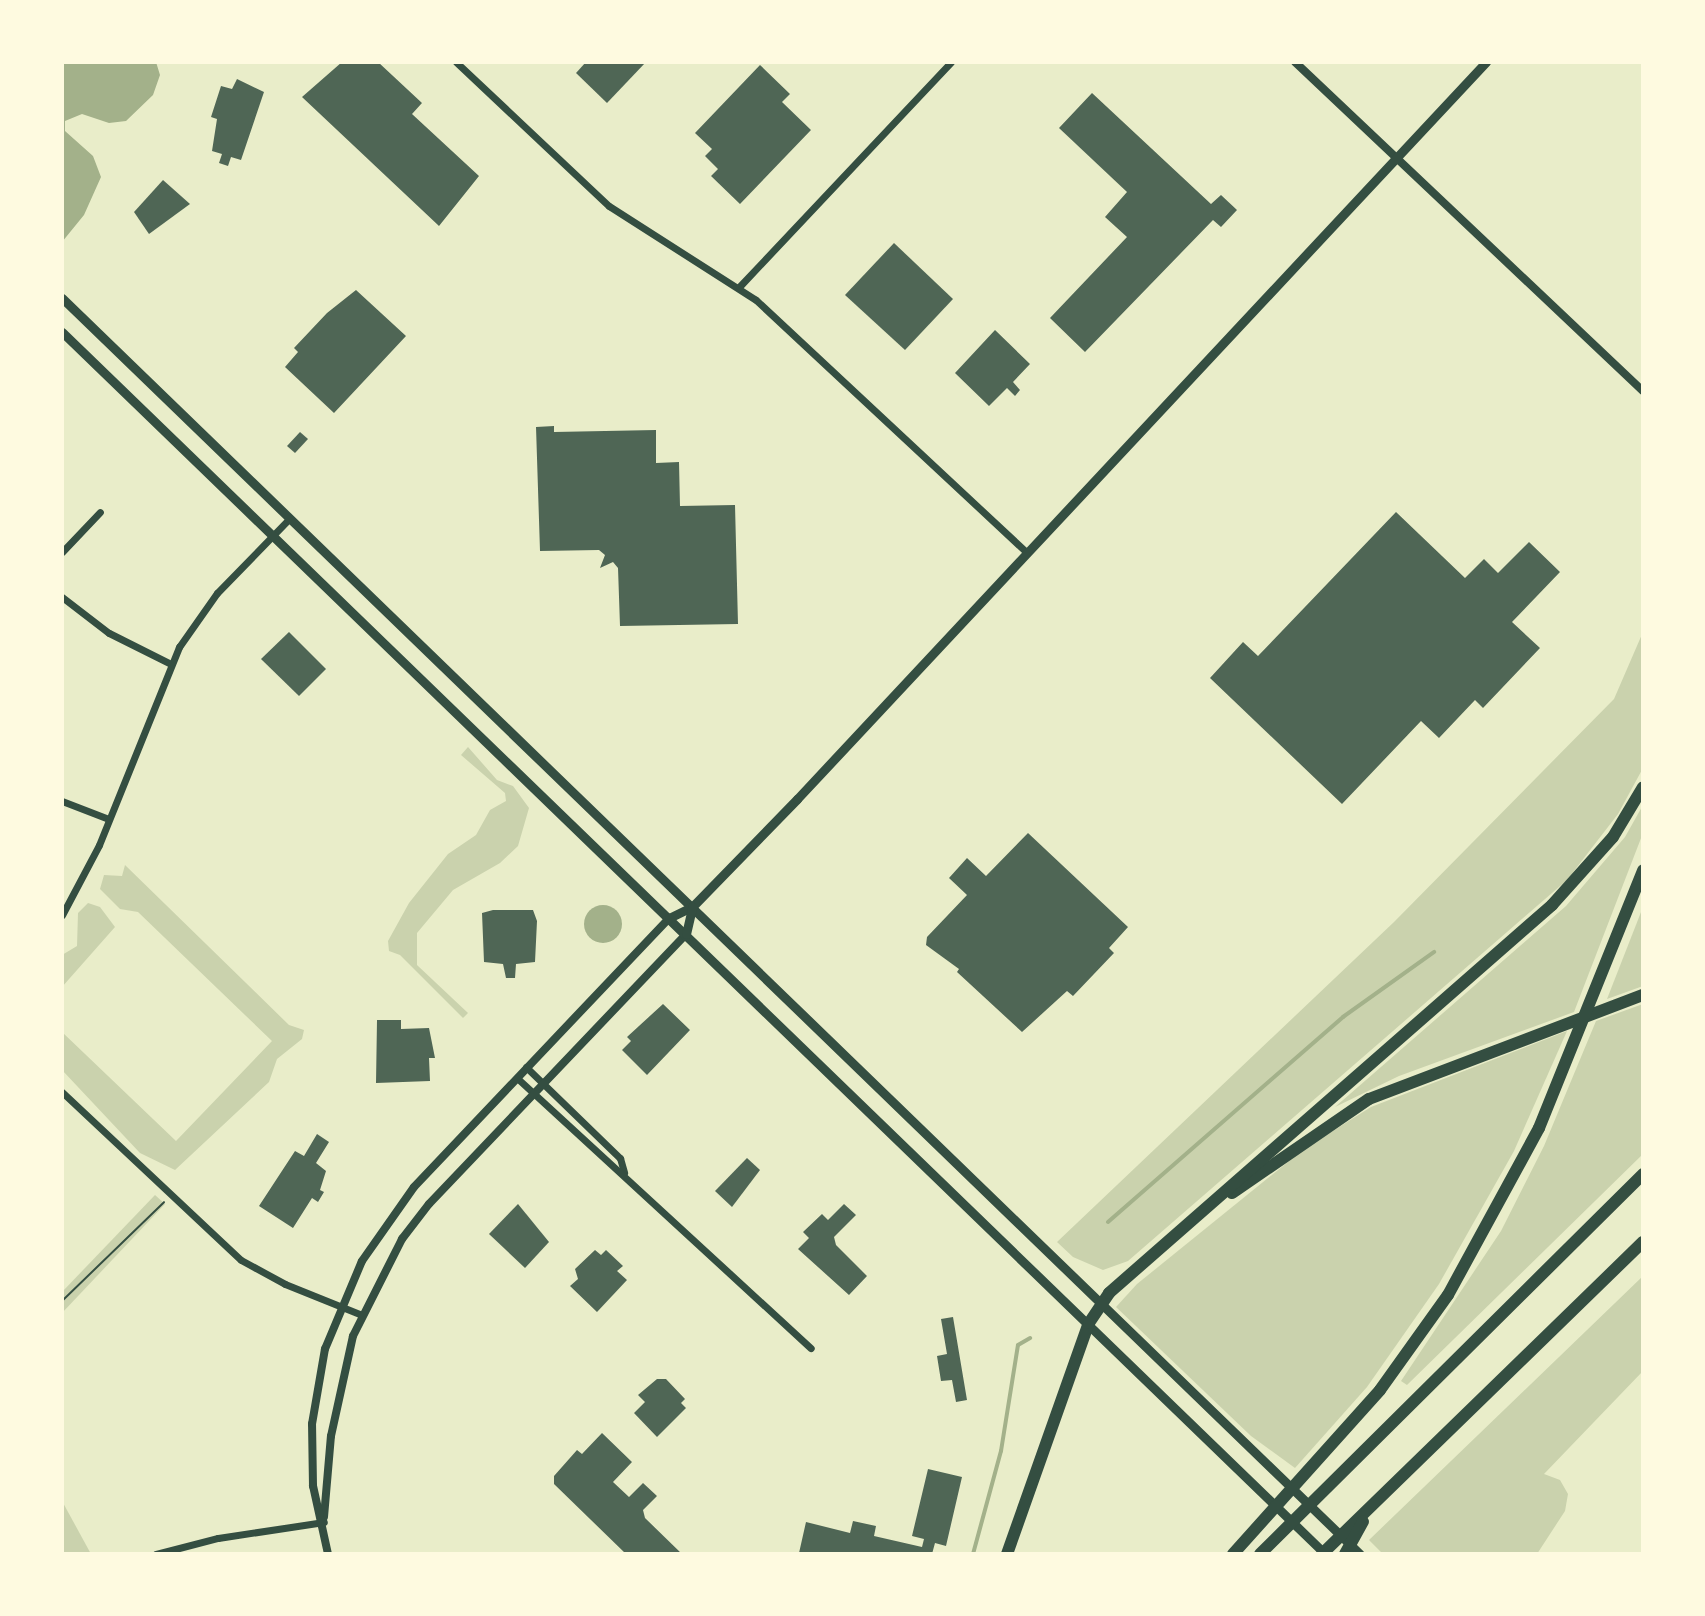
<!DOCTYPE html>
<style>
body{margin:0}
#map{position:relative;width:1705px;height:1616px;overflow:hidden;background:#e9edc9;font-family:Manrope,sans-serif}
div>[style]{position:absolute}
[style*='--x']{left:calc(var(--x)*1px);top:calc(var(--y)*1px);width:calc(var(--w)*1px);rotate:calc(var(--a)*1deg)}
.green>*{inset:0;background:#cad2ad}
.water>*{inset:0;background:#a3b18a}
.round{border-radius:50%}
.stream>*{height:4px;margin:-2px;padding:0 2px;transform-origin:2px;border-radius:2px;background:#a3b18a}
.building>*{inset:0;background:#4f6655}
.path>*{height:2px;margin:-1px;padding:0 1px;transform-origin:1px;border-radius:1px;background:#344e41}
.minor>*{height:7px;margin:-3.5px;padding:0 3.5px;transform-origin:3.5px;border-radius:3.5px;background:#344e41}
.tertiary>*{height:8px;margin:-4px;padding:0 4px;transform-origin:4px;border-radius:4px;background:#344e41}
.secondary>*{height:9px;margin:-4.5px;padding:0 4.5px;transform-origin:4.5px;border-radius:4.5px;background:#344e41}
.motorway>*{height:12px;margin:-6px;padding:0 6px;transform-origin:6px;border-radius:6px;background:#344e41}
span{translate:-50% -50%;white-space:nowrap;text-align:center;line-height:1.15;-webkit-text-stroke:6px #fefae0;paint-order:stroke}
.frame{position:absolute;inset:0;border:64px solid #fefae0;pointer-events:none}
</style>
<div id="map">
<div class="green">
<i style="clip-path:polygon(1643px 632px,1643px 768px,1618px 814px,1567px 880px,1128px 1261px,1103px 1270px,1073px 1257px,1057px 1242px,1394px 922px,1614px 699px)"></i>
<i style="clip-path:polygon(468px 747px,497px 780px,513px 786px,529px 808px,518px 846px,500px 863px,453px 890px,417px 933px,417px 965px,468px 1013px,463px 1018px,400px 955px,389px 951px,388px 941px,409px 903px,448px 854px,476px 835px,490px 810px,506px 801px,505px 793px,461px 755px)"></i>
<i style="clip-path:polygon(1643px 805px,1643px 833px,1574px 1012px,1399px 1076px,1335px 1107px,1566px 906px,1625px 837px)"></i>
<i style="clip-path:polygon(125px 865px,289px 1025px,304px 1030px,302px 1039px,277px 1059px,269px 1082px,175px 1170px,140px 1153px,62px 1070px,62px 1032px,176px 1141px,272px 1041px,138px 912px,120px 909px,100px 889px,104px 875px,122px 876px)"></i>
<i style="clip-path:polygon(88px 903px,100px 907px,115px 927px,62px 987px,62px 955px,77px 946px,78px 913px)"></i>
<i style="clip-path:polygon(1643px 907px,1643px 986px,1607px 999px)"></i>
<i style="clip-path:polygon(1643px 1004px,1643px 1154px,1407px 1385px,1401px 1381px,1501px 1231px,1544px 1146px,1596px 1021px)"></i>
<i style="clip-path:polygon(1567px 1031px,1514px 1151px,1439px 1284px,1367px 1387px,1295px 1468px,1251px 1436px,1116px 1307px,1137px 1284px,1304px 1149px,1371px 1107px)"></i>
<i style="clip-path:polygon(155px 1195px,165px 1204px,62px 1313px,62px 1292px)"></i>
<i style="clip-path:polygon(1643px 1276px,1643px 1371px,1544px 1474px,1560px 1480px,1568px 1494px,1565px 1511px,1537px 1554px,1383px 1554px,1369px 1540px)"></i>
<i style="clip-path:polygon(62px 1501px,91px 1554px,62px 1554px)"></i>
</div>
<div class="water">
<i style="clip-path:polygon(62px 62px,156px 62px,160px 75px,153px 95px,126px 121px,109px 123px,82px 114px,65px 121px,65px 131px,93px 156px,101px 177px,84px 215px,62px 242px)"></i>
<i class="round" style="left:584px;top:905px;width:38px;height:38px"></i>
</div>
<div class="stream">
<i style="--x:1108;--y:1222;--w:312;--a:-41.1"></i>
<i style="--x:1343;--y:1017;--w:112;--a:-35.5"></i>
<i style="--x:973;--y:1554;--w:107;--a:-74.8"></i>
<i style="--x:1001;--y:1451;--w:107;--a:-80.9"></i>
<i style="--x:1018;--y:1345;--w:14;--a:-30"></i>
</div>
<div class="building">
<i style="clip-path:polygon(342px 62px,378px 62px,422px 103px,412px 114px,479px 176px,439px 226px,302px 97px)"></i>
<i style="clip-path:polygon(586px 62px,646px 62px,607px 103px,576px 73px)"></i>
<i style="clip-path:polygon(760px 65px,790px 94px,782px 102px,811px 130px,740px 204px,711px 176px,718px 169px,705px 156px,712px 149px,695px 133px)"></i>
<i style="clip-path:polygon(237px 79px,264px 92px,241px 160px,231px 157px,228px 166px,219px 163px,222px 154px,212px 151px,217px 119px,211px 117px,221px 86px,232px 89px)"></i>
<i style="clip-path:polygon(1092px 93px,1211px 204px,1221px 195px,1237px 210px,1221px 227px,1213px 220px,1085px 352px,1050px 318px,1127px 237px,1105px 217px,1127px 192px,1059px 128px)"></i>
<i style="clip-path:polygon(163px 180px,190px 204px,149px 234px,134px 212px)"></i>
<i style="clip-path:polygon(894px 243px,953px 299px,905px 350px,845px 295px)"></i>
<i style="clip-path:polygon(356px 290px,406px 336px,334px 413px,285px 367px,298px 352px,294px 348px,327px 313px)"></i>
<i style="clip-path:polygon(995px 330px,1030px 364px,1013px 382px,1020px 390px,1015px 396px,1007px 388px,989px 406px,955px 373px)"></i>
<i style="clip-path:polygon(554px 426px,554px 432px,656px 430px,656px 463px,679px 462px,680px 506px,735px 505px,738px 624px,620px 626px,618px 568px,613px 562px,600px 568px,605px 555px,599px 550px,540px 551px,536px 427px)"></i>
<i style="clip-path:polygon(300px 432px,308px 439px,295px 453px,287px 446px)"></i>
<i style="clip-path:polygon(1396px 512px,1465px 578px,1484px 559px,1498px 573px,1529px 542px,1560px 572px,1512px 622px,1540px 648px,1483px 708px,1475px 700px,1439px 738px,1421px 721px,1342px 804px,1210px 678px,1243px 642px,1258px 656px)"></i>
<i style="clip-path:polygon(289px 632px,326px 669px,299px 696px,261px 659px)"></i>
<i style="clip-path:polygon(1028px 833px,1128px 927px,1109px 948px,1114px 953px,1073px 996px,1067px 991px,1022px 1032px,957px 972px,959px 969px,926px 945px,927px 937px,967px 895px,949px 878px,967px 858px,986px 876px)"></i>
<i style="clip-path:polygon(493px 910px,533px 910px,537px 921px,535px 962px,516px 964px,515px 978px,506px 978px,503px 964px,484px 962px,482px 913px)"></i>
<i style="clip-path:polygon(663px 1004px,690px 1030px,647px 1075px,622px 1050px,631px 1041px,627px 1037px)"></i>
<i style="clip-path:polygon(377px 1020px,401px 1020px,401px 1029px,429px 1028px,435px 1058px,429px 1058px,430px 1081px,376px 1083px)"></i>
<i style="clip-path:polygon(317px 1134px,329px 1142px,316px 1163px,326px 1171px,320px 1190px,324px 1192px,318px 1202px,312px 1198px,293px 1228px,259px 1206px,295px 1151px,304px 1156px)"></i>
<i style="clip-path:polygon(747px 1158px,760px 1170px,732px 1207px,715px 1191px)"></i>
<i style="clip-path:polygon(518px 1204px,549px 1242px,525px 1268px,489px 1234px)"></i>
<i style="clip-path:polygon(844px 1204px,856px 1215px,834px 1237px,836px 1245px,867px 1276px,849px 1295px,798px 1249px,809px 1238px,803px 1232px,822px 1214px,828px 1220px)"></i>
<i style="clip-path:polygon(595px 1250px,601px 1255px,606px 1250px,623px 1266px,617px 1271px,627px 1280px,597px 1312px,570px 1286px,578px 1279px,575px 1269px)"></i>
<i style="clip-path:polygon(953px 1317px,967px 1400px,956px 1402px,952px 1380px,941px 1381px,937px 1356px,947px 1354px,941px 1319px)"></i>
<i style="clip-path:polygon(657px 1379px,666px 1379px,685px 1399px,681px 1403px,686px 1408px,657px 1437px,634px 1413px,645px 1402px,638px 1395px)"></i>
<i style="clip-path:polygon(602px 1433px,632px 1462px,613px 1482px,629px 1497px,643px 1483px,657px 1496px,643px 1510px,645px 1518px,682px 1554px,626px 1554px,554px 1484px,554px 1476px,577px 1450px,582px 1454px)"></i>
<i style="clip-path:polygon(928px 1469px,962px 1477px,946px 1546px,935px 1543px,932px 1554px,799px 1553px,806px 1522px,850px 1533px,853px 1521px,876px 1526px,874px 1536px,922px 1547px,924px 1539px,912px 1536px)"></i>
</div>
<div class="path">
<i style="--x:62;--y:1301;--w:142;--a:-44.1"></i>
</div>
<div class="minor">
<i style="--x:456;--y:62;--w:210;--a:43.3"></i>
<i style="--x:609;--y:206;--w:174;--a:32.6"></i>
<i style="--x:756;--y:300;--w:371;--a:43"></i>
<i style="--x:739;--y:287;--w:309;--a:-46.7"></i>
<i style="--x:62;--y:552;--w:55;--a:-46.5"></i>
<i style="--x:62;--y:597;--w:59;--a:37.5"></i>
<i style="--x:109;--y:633;--w:69;--a:26.6"></i>
<i style="--x:62;--y:801;--w:50;--a:21"></i>
<i style="--x:62;--y:915;--w:79;--a:-62.1"></i>
<i style="--x:99;--y:845;--w:214;--a:-68"></i>
<i style="--x:179;--y:647;--w:66;--a:-54.9"></i>
<i style="--x:217;--y:593;--w:103;--a:-45.8"></i>
<i style="--x:526;--y:1067;--w:131;--a:44.1"></i>
<i style="--x:620;--y:1158;--w:15;--a:74"></i>
<i style="--x:517;--y:1078;--w:399;--a:42.6"></i>
<i style="--x:62;--y:1092;--w:245;--a:43.2"></i>
<i style="--x:241;--y:1260;--w:50;--a:28.6"></i>
<i style="--x:285;--y:1284;--w:83;--a:21.9"></i>
<i style="--x:156;--y:1554;--w:64;--a:-14.5"></i>
<i style="--x:218;--y:1538;--w:107;--a:-8.6"></i>
</div>
<div class="tertiary">
<i style="--x:1295;--y:62;--w:479;--a:43.4"></i>
<i style="--x:324;--y:1517;--w:81;--a:-85.1"></i>
<i style="--x:331;--y:1436;--w:102;--a:-77.6"></i>
<i style="--x:353;--y:1336;--w:109;--a:-63.2"></i>
<i style="--x:402;--y:1239;--w:44;--a:-52.4"></i>
<i style="--x:429;--y:1204;--w:373;--a:-46.4"></i>
<i style="--x:328;--y:1554;--w:70;--a:-102.4"></i>
<i style="--x:313;--y:1486;--w:62;--a:-90.9"></i>
<i style="--x:312;--y:1424;--w:76;--a:-80.2"></i>
<i style="--x:325;--y:1349;--w:95;--a:-67.2"></i>
<i style="--x:362;--y:1261;--w:90;--a:-54.9"></i>
<i style="--x:414;--y:1187;--w:371;--a:-46.5"></i>
</div>
<div class="secondary">
<i style="--x:62;--y:298;--w:1806;--a:44.06"></i>
<i style="--x:62;--y:332;--w:1757;--a:44.05"></i>
<i style="--x:669;--y:918;--w:25;--a:-26"></i>
<i style="--x:692;--y:907;--w:151;--a:-45.8"></i>
<i style="--x:797;--y:799;--w:1009;--a:-46.93"></i>
<i style="--x:686;--y:934;--w:28;--a:-77"></i>
</div>
<div class="motorway">
<i style="--x:1232;--y:1193;--w:166;--a:-34.5"></i>
<i style="--x:1369;--y:1099;--w:293;--a:-20.8"></i>
<i style="--x:1007;--y:1554;--w:245;--a:-70.5"></i>
<i style="--x:1089;--y:1323;--w:36;--a:-56"></i>
<i style="--x:1109;--y:1293;--w:589;--a:-41.21"></i>
<i style="--x:1552;--y:905;--w:91;--a:-48.1"></i>
<i style="--x:1613;--y:837;--w:58;--a:-59"></i>
<i style="--x:1233;--y:1554;--w:220;--a:-48.1"></i>
<i style="--x:1380;--y:1390;--w:117;--a:-54.4"></i>
<i style="--x:1448;--y:1295;--w:190;--a:-61.4"></i>
<i style="--x:1539;--y:1128;--w:278;--a:-68"></i>
<i style="--x:1260;--y:1554;--w:540;--a:-44.77"></i>
<i style="--x:1322;--y:1554;--w:448;--a:-44.2"></i>
<i style="--x:1345;--y:1554;--w:37;--a:-61"></i>
</div>
<div class="frame"></div>
</div>
